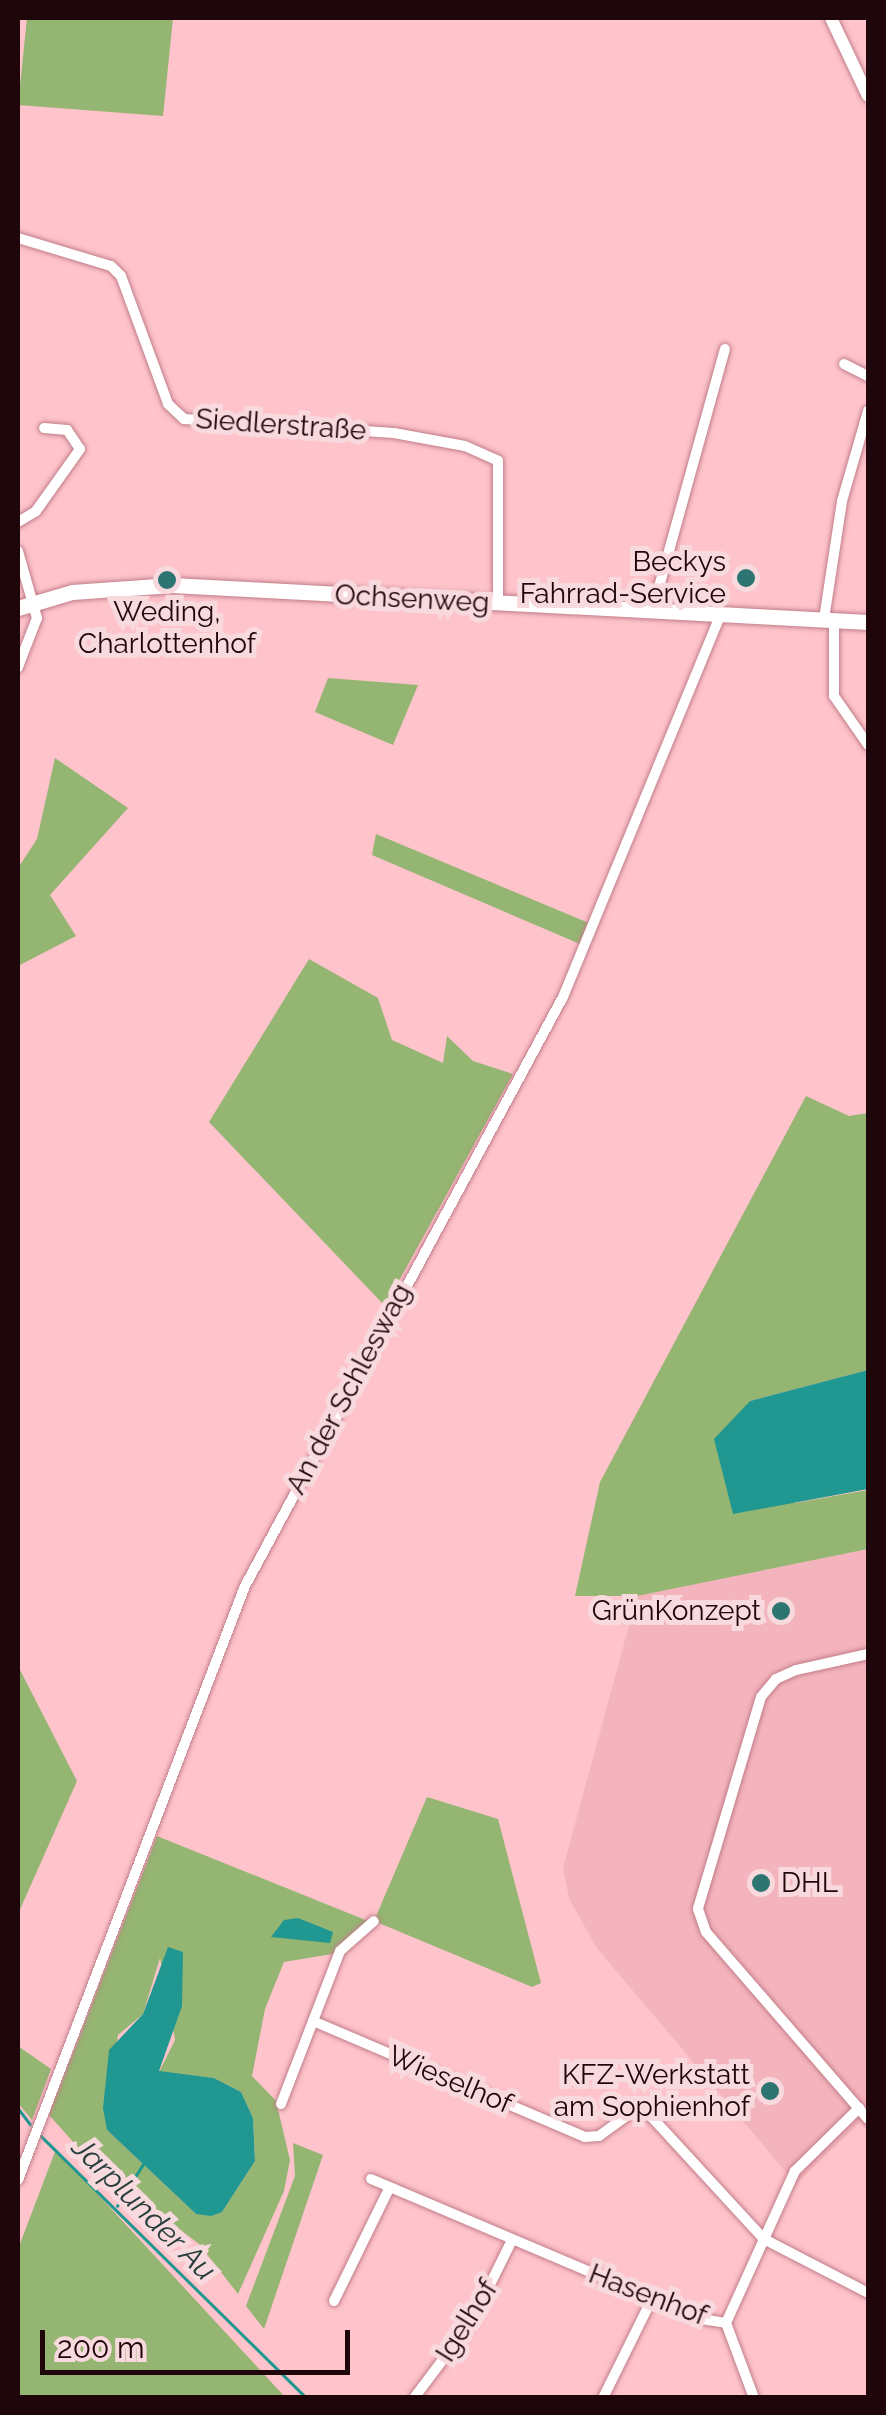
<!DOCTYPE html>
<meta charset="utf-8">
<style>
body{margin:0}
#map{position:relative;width:886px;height:2415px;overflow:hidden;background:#fec3cb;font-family:Raleway,sans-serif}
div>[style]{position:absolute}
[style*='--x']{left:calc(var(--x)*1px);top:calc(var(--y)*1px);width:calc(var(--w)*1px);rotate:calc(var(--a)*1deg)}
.built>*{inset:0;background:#f4b4bd}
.green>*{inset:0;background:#95b572}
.water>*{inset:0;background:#209790}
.stream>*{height:2.5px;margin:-1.25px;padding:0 1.25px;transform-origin:1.25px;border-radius:1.25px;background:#209790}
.roads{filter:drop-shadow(0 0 2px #c17d88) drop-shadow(0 0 2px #c17d88)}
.minor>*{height:10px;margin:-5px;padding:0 5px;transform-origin:5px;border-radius:5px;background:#fff}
.tertiary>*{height:12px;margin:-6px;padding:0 6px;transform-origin:6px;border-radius:6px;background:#fff}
.secondary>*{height:15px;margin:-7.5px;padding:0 7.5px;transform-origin:7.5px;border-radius:7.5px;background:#fff}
.dots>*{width:28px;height:28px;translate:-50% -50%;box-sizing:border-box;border:5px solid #f8d9dd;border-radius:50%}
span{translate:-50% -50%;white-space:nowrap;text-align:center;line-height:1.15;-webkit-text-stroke:10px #f8d9dd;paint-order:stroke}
.street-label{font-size:28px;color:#1e060b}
.poi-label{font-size:28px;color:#1e060b}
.right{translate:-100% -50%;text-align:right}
.left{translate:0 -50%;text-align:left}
.water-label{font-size:30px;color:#263e3c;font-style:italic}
.frame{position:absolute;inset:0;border:20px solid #1e060b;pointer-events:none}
.scale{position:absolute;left:40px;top:2330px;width:310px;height:45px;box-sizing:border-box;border:5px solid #1e060b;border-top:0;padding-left:12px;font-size:30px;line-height:35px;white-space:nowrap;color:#1e060b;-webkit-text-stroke:8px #f8d9dd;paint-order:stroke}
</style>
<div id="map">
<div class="built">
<i style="clip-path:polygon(868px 1549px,868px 2131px,860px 2122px,796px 2184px,596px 1947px,569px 1898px,563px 1868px,637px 1596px)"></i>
</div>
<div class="green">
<i style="clip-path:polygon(27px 18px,173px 18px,163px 116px,18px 105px)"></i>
<i style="clip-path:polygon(328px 678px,418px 685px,393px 745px,315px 712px)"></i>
<i style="clip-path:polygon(55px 758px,128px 808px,50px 895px,76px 936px,18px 966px,18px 868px,37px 839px)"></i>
<i style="clip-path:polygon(376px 834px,589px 923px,580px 944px,372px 855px)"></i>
<i style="clip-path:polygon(309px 959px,378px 998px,392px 1040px,443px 1063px,447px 1036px,473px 1061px,513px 1074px,385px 1306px,209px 1122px)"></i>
<i style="clip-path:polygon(806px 1096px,849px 1116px,868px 1113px,868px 1370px,750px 1401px,795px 1503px,868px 1490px,868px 1549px,637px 1596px,575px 1596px,600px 1482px)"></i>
<i style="clip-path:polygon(18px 1666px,77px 1781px,18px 1914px)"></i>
<i style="clip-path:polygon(427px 1797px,498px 1819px,541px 1983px,532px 1987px,374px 1921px)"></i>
<i style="clip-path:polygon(evenodd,157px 1836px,368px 1921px,332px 1954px,284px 1962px,265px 2009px,252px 2076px,276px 2101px,290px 2160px,284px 2191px,238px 2294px,199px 2244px,126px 2188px,123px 2171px,85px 2155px,49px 2115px,157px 1836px,160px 1958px,175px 2040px,159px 2072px,214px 2078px,241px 2092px,253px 2118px,255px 2161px,222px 2212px,196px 2214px,107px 2130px,118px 2035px,143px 2014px,160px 1958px)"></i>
<i style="clip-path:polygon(18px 2046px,51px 2069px,32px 2120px,18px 2103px)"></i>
<i style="clip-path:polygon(293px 2143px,323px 2155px,264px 2329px,246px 2306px,295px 2176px)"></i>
<i style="clip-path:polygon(56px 2149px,285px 2397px,286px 2397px,18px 2397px,18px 2249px)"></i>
</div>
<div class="water">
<i style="clip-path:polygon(868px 1370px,868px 1489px,733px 1514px,714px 1439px,750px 1401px)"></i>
<i style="clip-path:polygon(298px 1918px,333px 1932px,330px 1943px,271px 1937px,284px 1920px)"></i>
<i style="clip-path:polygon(168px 1947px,183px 1952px,182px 2006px,159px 2071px,214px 2078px,241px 2092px,253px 2118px,255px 2161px,222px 2212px,211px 2216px,196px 2214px,107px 2130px,103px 2108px,109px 2050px,143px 2014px)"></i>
</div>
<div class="stream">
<i style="--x:18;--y:2108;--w:20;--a:53"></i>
<i style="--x:40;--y:2135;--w:375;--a:44.6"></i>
<i style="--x:135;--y:2177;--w:15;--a:-58"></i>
<i style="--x:117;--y:2206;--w:12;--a:-55"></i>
</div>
<div class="roads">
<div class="minor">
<i style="--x:18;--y:238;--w:97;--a:16.8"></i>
<i style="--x:111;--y:266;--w:14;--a:45"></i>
<i style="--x:121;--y:276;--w:136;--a:69.8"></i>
<i style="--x:168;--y:404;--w:22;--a:43"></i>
<i style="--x:184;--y:419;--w:210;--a:3.8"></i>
<i style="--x:394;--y:433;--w:72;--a:10.4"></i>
<i style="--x:465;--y:446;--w:36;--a:24"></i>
<i style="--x:498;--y:461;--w:143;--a:90"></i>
<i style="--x:844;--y:364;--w:27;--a:27"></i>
<i style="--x:18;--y:522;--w:21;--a:-31"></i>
<i style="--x:36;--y:511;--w:76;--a:-54.6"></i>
<i style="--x:80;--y:449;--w:23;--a:-124"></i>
<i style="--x:67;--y:430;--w:23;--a:-175"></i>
<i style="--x:18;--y:551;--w:70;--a:74.2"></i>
<i style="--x:37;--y:618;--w:53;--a:111.2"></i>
<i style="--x:652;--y:612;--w:273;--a:-74.5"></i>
<i style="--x:824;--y:619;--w:119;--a:-81.3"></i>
<i style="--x:842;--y:501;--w:94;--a:-73.9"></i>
<i style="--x:834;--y:620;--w:76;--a:90"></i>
<i style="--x:834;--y:696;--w:60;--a:55.2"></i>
<i style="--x:868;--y:1654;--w:74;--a:167.5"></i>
<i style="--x:796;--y:1670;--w:22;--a:156"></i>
<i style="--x:776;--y:1679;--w:23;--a:130"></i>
<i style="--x:761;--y:1697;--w:221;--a:106.6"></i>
<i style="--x:698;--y:1909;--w:24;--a:71"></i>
<i style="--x:706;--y:1932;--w:247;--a:49.1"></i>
<i style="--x:313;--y:2021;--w:296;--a:23.1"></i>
<i style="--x:585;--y:2137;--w:14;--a:-4"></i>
<i style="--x:599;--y:2136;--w:41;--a:-36"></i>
<i style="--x:632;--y:2112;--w:16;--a:4"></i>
<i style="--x:648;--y:2113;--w:171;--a:47.4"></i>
<i style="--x:764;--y:2239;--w:117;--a:27.4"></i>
<i style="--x:281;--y:2104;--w:164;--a:-68.9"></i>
<i style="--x:340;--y:1951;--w:45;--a:-41.4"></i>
<i style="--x:371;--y:2179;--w:358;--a:23"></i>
<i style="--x:701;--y:2319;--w:25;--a:9"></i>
<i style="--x:726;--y:2323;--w:167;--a:-65.6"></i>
<i style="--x:795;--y:2171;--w:90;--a:-44.5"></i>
<i style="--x:18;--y:2180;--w:636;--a:-69.09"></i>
<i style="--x:245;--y:1586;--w:669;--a:-61.64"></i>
<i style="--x:563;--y:997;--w:412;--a:-67.6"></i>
<i style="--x:334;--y:2301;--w:123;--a:-63.9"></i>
<i style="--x:726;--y:2323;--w:80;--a:69.5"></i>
<i style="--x:414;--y:2398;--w:96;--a:-53"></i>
<i style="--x:472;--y:2321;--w:90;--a:-63.7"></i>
<i style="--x:603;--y:2398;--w:110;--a:-63.7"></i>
</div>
<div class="tertiary">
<i style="--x:831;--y:18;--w:86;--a:64.6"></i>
</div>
<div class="secondary">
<i style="--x:18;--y:608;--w:56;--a:-16.5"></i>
<i style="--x:72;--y:592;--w:100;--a:-4"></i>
<i style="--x:172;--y:585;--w:697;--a:3.04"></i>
</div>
</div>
<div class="dots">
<i style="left:746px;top:578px;background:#2c7570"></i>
<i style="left:167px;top:580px;background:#2c7570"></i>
<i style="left:781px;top:1611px;background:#2c7570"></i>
<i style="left:761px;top:1883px;background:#2c7570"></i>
<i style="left:770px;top:2091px;background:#2c7570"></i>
</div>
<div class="street-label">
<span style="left:281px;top:425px;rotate:4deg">Siedlerstraße</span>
<span style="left:412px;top:599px;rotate:3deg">Ochsenweg</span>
<span style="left:349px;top:1389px;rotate:-62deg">An der Schleswag</span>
<span style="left:450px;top:2080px;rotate:23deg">Wieselhof</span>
<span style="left:648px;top:2295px;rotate:21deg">Hasenhof</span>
<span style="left:467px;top:2321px;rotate:-58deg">Igelhof</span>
</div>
<div class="poi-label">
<span class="right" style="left:726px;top:578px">Beckys<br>Fahrrad-Service</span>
<span style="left:167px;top:628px">Weding,<br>Charlottenhof</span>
<span class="right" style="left:761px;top:1611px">GrünKonzept</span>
<span class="left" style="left:781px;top:1883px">DHL</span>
<span class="right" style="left:750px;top:2091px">KFZ-Werkstatt<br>am Sophienhof</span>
</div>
<div class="water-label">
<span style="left:144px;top:2209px;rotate:45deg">Jarplunder Au</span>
</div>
<div class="frame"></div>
<div class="scale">200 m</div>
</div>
